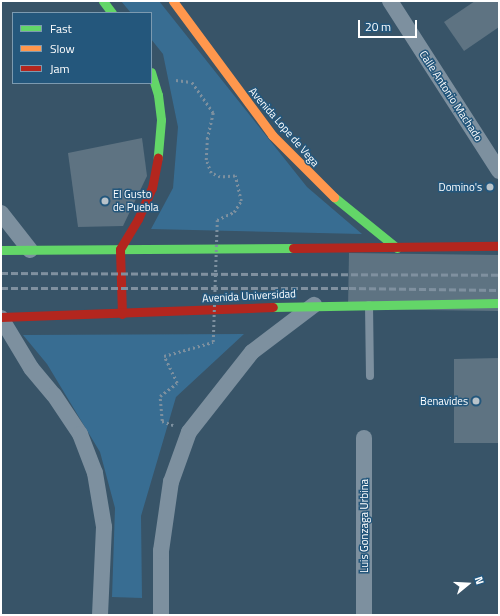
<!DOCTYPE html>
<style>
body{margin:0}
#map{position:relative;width:500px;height:616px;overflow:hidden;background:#385468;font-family:"Titillium Web",sans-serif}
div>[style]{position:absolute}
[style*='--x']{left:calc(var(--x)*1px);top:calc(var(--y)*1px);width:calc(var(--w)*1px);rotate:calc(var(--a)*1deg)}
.green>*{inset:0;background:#386d92}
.building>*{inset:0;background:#5e7382}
.path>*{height:2.5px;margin-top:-1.25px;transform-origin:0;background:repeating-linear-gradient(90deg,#7d909f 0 2px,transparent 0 5px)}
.lane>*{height:8px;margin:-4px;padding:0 4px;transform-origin:4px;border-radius:4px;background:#7d909f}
.street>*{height:16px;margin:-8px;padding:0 8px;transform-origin:8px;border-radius:8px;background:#7d909f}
.fast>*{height:9px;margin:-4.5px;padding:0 4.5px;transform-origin:4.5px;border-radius:4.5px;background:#63d668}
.slow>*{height:9px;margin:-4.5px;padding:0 4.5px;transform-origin:4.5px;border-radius:4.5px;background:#ff974d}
.jam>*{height:9px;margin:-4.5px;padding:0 4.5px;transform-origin:4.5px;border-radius:4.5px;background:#b3261e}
.rail>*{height:3px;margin-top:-1.5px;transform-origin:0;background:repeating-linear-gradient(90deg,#7f909f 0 7px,transparent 0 10px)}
.path-bridge>*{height:2.5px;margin-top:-1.25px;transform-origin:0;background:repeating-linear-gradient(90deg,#7d909f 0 2px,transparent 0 5px)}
.dots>*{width:11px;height:11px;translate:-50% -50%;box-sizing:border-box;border:2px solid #24577c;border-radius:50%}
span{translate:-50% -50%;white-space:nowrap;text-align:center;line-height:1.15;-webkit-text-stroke:3px #24577c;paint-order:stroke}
.street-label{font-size:11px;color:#fff}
.poi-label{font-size:11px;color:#fff}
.right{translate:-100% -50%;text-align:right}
.left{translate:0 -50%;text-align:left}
.frame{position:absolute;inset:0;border:2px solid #fff;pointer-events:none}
.legend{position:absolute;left:12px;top:12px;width:140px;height:72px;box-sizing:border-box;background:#24577c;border:1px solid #7c9ab0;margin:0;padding:5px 7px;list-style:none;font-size:12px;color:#fff}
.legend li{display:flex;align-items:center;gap:8px;height:20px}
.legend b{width:20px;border:1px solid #7c9ab0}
.north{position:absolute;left:448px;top:564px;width:40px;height:40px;-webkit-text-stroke:3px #24577c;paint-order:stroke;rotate:72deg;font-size:11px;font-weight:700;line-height:16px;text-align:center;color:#fff}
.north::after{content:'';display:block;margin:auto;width:14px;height:18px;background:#fff;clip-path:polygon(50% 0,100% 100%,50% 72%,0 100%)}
.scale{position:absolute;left:358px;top:20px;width:59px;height:18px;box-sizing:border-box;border:2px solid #fff;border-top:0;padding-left:5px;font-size:12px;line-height:14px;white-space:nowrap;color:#fff;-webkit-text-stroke:3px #24577c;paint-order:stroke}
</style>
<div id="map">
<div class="green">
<i style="clip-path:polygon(121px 1px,159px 1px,307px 187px,362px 234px,151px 229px,173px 188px,178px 127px,163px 54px,151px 39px,151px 13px,131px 13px)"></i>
<i style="clip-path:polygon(244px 334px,176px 397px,141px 516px,142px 598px,112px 597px,115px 508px,100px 452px,47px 364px,23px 335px)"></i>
</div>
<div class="building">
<i style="clip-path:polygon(475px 1px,499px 1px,499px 27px,464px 51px,444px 22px)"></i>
<i style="clip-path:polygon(142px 138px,147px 176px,123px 226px,78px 227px,68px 153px)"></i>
<i style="clip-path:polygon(349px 253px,499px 255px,499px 311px,348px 309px)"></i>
<i style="clip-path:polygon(499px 358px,499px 443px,454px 443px,454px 359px)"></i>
</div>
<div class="path">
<i style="--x:176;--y:80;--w:15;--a:8"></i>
<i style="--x:162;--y:421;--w:12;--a:20"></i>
</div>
<div class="lane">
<i style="--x:369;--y:305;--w:71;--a:89.2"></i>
</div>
<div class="street">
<i style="--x:390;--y:1;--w:202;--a:57.3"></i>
<i style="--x:1;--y:213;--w:47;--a:51.9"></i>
<i style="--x:1;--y:318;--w:58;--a:59"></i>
<i style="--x:31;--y:368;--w:35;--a:50"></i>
<i style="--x:54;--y:395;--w:47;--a:56.3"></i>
<i style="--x:80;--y:434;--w:42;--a:69"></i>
<i style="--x:95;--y:473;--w:55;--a:80.5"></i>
<i style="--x:104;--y:527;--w:88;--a:92.6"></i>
<i style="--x:161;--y:615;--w:64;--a:-90"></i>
<i style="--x:161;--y:551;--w:70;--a:-81.8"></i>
<i style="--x:171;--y:482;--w:53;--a:-70.2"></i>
<i style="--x:189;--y:432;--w:102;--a:-51.8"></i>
<i style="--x:252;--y:352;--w:78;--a:-37.2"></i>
<i style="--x:364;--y:615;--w:177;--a:-90"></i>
</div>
<div class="fast">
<i style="--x:103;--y:1;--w:15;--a:53"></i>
<i style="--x:151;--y:72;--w:24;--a:73"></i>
<i style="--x:158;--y:95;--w:25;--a:83"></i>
<i style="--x:161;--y:120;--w:38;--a:95"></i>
<i style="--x:334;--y:197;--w:81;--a:39"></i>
<i style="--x:1;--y:250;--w:292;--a:-0.4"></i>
<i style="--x:273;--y:307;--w:226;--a:-1"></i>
</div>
<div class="slow">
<i style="--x:173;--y:1;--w:167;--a:53.5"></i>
<i style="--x:272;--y:135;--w:88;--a:45"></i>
</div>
<div class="jam">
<i style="--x:293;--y:248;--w:206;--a:-0.6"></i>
<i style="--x:122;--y:314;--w:65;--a:-91.8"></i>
<i style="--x:120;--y:249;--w:35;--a:-59"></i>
<i style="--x:138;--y:219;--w:34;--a:-66"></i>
<i style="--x:152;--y:188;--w:31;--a:-79"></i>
<i style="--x:1;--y:317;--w:272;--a:-2.1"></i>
</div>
<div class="rail">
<i style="--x:1;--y:273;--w:498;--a:0.2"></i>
<i style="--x:1;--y:288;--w:348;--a:0"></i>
<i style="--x:349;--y:288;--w:150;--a:0.8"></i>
</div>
<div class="path-bridge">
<i style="--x:162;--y:421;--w:25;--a:-95"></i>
<i style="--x:160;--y:396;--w:21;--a:-37"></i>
<i style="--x:177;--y:383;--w:30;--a:-116"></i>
<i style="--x:164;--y:356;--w:51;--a:-15.9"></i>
<i style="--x:213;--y:342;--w:122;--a:-88.1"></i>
<i style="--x:217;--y:220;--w:19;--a:-25"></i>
<i style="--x:234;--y:212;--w:13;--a:-58"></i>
<i style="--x:241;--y:201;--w:26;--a:-103"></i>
<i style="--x:235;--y:176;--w:15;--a:176"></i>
<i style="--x:220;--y:177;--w:10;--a:-156"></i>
<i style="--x:211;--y:173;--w:14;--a:-111"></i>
<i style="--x:206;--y:160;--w:21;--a:-87"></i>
<i style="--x:207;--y:139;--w:27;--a:-77"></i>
<i style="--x:213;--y:113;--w:38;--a:-125"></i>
</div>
<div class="dots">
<i style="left:490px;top:187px;background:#b9c3ca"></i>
<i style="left:105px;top:201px;background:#b9c3ca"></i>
<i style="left:476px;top:401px;background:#b9c3ca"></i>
</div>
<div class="street-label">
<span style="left:451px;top:96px;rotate:57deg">Calle Antonio Machado</span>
<span style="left:284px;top:127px;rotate:49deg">Avenida Lope de Vega</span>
<span style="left:249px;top:296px;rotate:-3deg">Avenida Universidad</span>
<span style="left:364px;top:526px;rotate:-90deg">Luis Gonzaga Urbina</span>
</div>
<div class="poi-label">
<span class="right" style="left:482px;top:187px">Domino's</span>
<span class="left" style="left:113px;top:201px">El Gusto<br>de Puebla</span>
<span class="right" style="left:468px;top:401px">Benavides</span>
</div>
<div class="frame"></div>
<ul class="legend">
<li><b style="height:5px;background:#63d668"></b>Fast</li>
<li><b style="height:5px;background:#ff974d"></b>Slow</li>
<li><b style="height:5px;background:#b3261e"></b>Jam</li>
</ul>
<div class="north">N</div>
<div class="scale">20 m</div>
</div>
